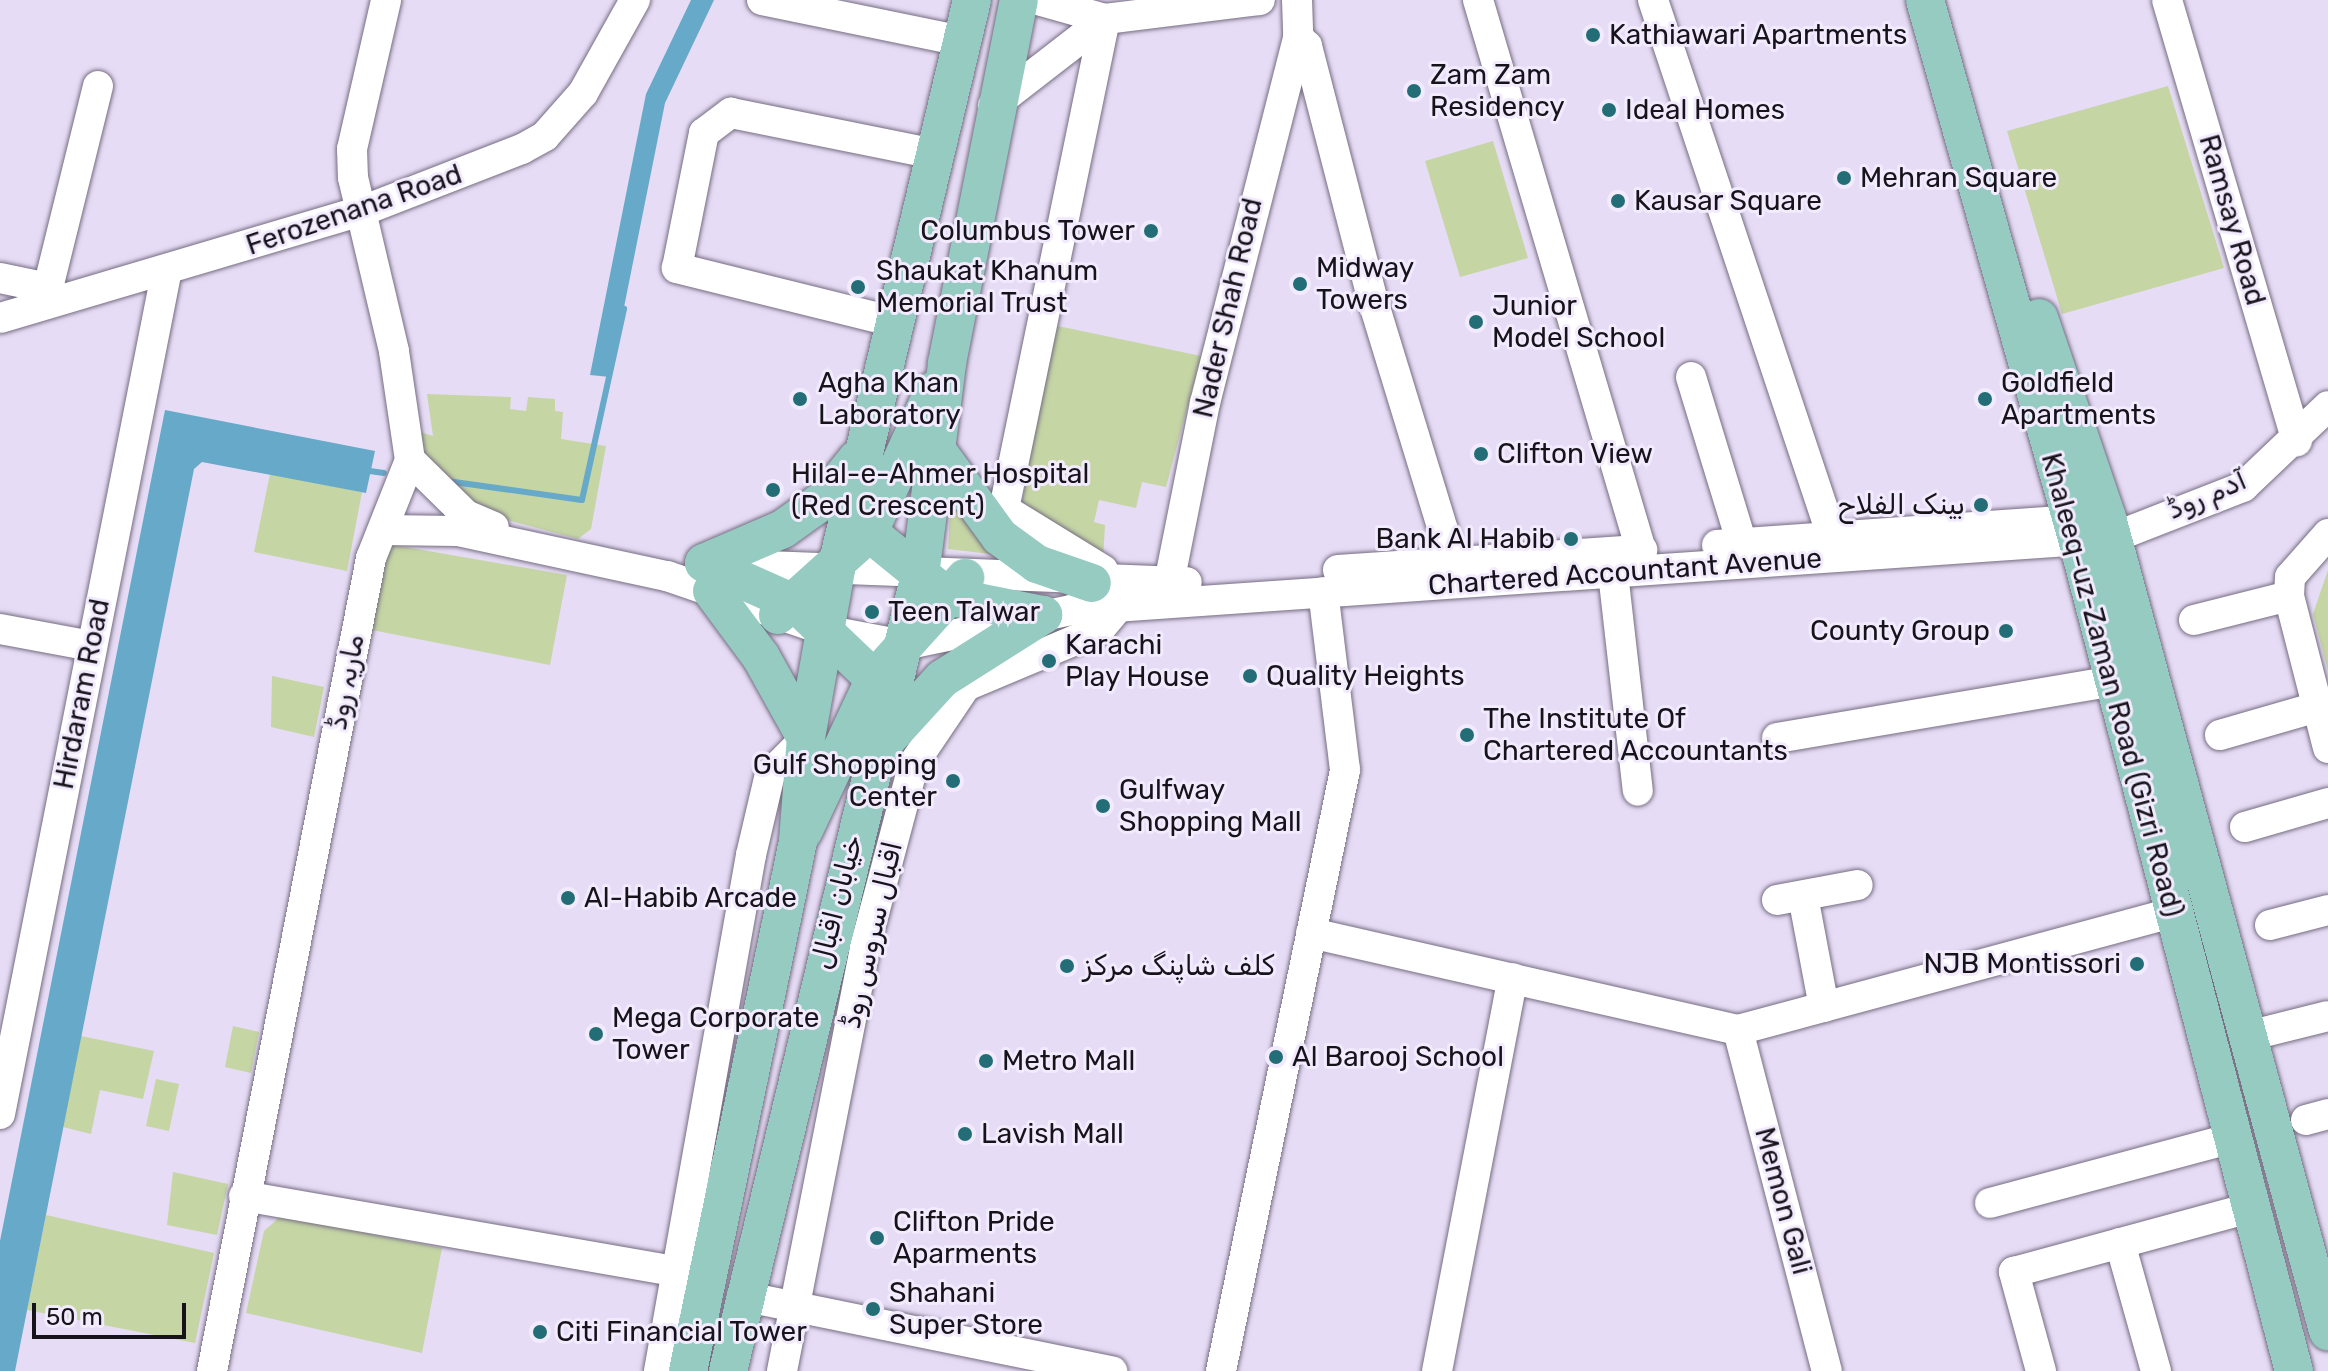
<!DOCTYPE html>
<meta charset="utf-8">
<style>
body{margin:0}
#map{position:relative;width:2328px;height:1371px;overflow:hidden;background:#e6dcf5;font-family:Rubik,Vazirmatn,sans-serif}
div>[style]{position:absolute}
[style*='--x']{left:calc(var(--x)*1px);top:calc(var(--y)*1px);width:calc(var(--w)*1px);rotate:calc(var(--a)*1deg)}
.green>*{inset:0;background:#c5d5a4}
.water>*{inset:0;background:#66a9c9}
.stream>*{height:6px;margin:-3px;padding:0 3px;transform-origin:3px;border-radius:3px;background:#66a9c9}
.roads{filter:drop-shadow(0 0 2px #766d82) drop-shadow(0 0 2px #766d82)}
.minor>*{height:30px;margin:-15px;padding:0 15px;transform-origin:15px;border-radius:15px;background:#fff}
.major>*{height:38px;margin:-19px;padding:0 19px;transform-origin:19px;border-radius:19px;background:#95cbc1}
.dots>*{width:22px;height:22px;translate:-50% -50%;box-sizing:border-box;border:4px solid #f2ebfe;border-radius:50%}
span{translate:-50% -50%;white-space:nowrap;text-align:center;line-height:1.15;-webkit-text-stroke:6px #f2ebfe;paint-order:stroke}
.poi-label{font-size:28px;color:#17131b}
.left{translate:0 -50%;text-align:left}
.right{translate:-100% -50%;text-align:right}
.street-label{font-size:28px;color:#17131b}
.scale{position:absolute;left:32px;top:1303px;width:154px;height:36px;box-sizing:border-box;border:4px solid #17131b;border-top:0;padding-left:10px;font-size:24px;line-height:28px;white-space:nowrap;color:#17131b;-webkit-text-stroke:6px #f2ebfe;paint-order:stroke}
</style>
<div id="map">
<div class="green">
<i style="clip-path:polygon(2168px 86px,2224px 268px,2062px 314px,2007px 131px)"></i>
<i style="clip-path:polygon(1493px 141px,1528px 258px,1460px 277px,1425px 161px)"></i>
<i style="clip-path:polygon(1053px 325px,1201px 356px,1166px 487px,1142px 482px,1136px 508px,1099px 500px,1094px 522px,1105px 525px,1103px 560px,1020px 514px)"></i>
<i style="clip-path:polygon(427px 394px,511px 397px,510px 409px,526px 411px,528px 397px,555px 399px,555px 411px,563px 412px,561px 439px,606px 446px,591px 529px,578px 539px,477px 512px,415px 454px,410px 429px,433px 436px)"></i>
<i style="clip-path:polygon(270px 474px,362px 492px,347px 571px,254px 552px)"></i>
<i style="clip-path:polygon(951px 496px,1007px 556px,948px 549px)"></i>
<i style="clip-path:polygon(388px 544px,567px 575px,550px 665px,372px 630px)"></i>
<i style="clip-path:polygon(2328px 570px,2328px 671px,2313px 614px)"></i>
<i style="clip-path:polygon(272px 676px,324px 687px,314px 737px,271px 727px)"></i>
<i style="clip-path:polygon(233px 1026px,259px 1032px,251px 1073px,225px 1067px)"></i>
<i style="clip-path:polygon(81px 1036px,154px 1051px,143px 1099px,100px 1090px,91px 1134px,63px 1127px)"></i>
<i style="clip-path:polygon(156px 1079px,179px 1084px,169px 1131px,146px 1126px)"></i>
<i style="clip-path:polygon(173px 1172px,228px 1184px,217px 1235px,167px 1225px)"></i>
<i style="clip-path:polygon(46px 1215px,214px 1253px,195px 1343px,27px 1310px)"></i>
<i style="clip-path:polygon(281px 1216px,442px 1248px,422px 1353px,246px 1313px,264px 1231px)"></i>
</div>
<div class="water">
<i style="clip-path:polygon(691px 0,714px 0,665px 103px,610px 377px,590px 375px,646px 94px)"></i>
<i style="clip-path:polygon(165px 410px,375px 451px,366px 493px,202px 462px,194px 469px,15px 1371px,0 1371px,0 1241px)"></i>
</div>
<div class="stream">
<i style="--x:363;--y:470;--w:21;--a:8"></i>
<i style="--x:447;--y:481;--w:136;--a:8"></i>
<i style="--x:582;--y:500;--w:196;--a:-77.6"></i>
</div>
<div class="roads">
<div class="minor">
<i style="--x:762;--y:0;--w:204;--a:11.6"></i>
<i style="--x:1038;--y:0;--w:70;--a:15.8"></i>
<i style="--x:1105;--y:19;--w:156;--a:-7"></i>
<i style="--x:1297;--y:0;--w:37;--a:88"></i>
<i style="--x:1298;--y:37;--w:13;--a:45"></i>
<i style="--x:1307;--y:46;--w:263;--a:75.5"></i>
<i style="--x:1373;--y:301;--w:273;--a:73"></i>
<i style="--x:1478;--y:0;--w:574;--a:73.49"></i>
<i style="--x:1653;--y:0;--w:565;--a:71.53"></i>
<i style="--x:2167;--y:0;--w:460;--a:73.6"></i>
<i style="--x:993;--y:106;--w:142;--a:-37.8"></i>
<i style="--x:0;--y:278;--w:49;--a:11.8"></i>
<i style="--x:48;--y:288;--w:16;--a:45"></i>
<i style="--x:48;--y:288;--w:208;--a:-76.1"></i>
<i style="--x:0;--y:318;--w:377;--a:-16.5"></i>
<i style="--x:362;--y:211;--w:172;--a:-21.2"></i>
<i style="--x:522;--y:149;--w:26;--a:-29"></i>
<i style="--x:545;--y:136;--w:57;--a:-48.5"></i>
<i style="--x:583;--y:93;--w:107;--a:-60.8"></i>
<i style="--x:895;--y:322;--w:225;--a:-166.1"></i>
<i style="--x:677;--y:268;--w:138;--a:-78.7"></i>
<i style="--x:704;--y:133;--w:34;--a:-37"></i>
<i style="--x:731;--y:113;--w:208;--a:11.4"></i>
<i style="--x:1691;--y:377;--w:175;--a:73"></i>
<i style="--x:410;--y:460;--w:78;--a:44.5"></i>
<i style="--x:466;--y:515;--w:30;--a:23"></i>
<i style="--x:383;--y:530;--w:75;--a:0.8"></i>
<i style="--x:458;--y:531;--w:214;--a:12.2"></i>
<i style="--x:667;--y:576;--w:166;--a:19"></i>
<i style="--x:824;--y:630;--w:81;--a:10.6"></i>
<i style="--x:904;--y:645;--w:171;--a:-11.8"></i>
<i style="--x:1071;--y:610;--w:1043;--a:-3.96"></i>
<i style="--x:2112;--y:538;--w:141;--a:-21.3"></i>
<i style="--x:2243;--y:487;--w:117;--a:-43.6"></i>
<i style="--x:2328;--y:534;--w:57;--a:131.5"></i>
<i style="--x:2290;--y:577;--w:19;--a:93"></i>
<i style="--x:2289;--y:596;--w:157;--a:75.6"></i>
<i style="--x:1717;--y:545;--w:376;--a:-4"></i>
<i style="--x:715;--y:564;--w:472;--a:2.2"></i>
<i style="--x:1103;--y:570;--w:116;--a:-148.4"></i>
<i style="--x:1004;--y:509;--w:500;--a:-78.35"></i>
<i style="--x:1338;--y:570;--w:305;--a:-3.8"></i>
<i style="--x:1613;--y:573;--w:219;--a:83.5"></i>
<i style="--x:1169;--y:583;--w:184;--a:-78.7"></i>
<i style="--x:1205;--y:403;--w:378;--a:-75.7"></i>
<i style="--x:2194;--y:620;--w:98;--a:-14.2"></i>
<i style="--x:0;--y:629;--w:93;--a:10.6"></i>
<i style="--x:2220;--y:735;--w:101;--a:-16.1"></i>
<i style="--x:1777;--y:738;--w:341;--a:-9.6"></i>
<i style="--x:2245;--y:827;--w:86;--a:-16.1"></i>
<i style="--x:1803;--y:896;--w:113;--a:79.3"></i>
<i style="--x:1777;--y:900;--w:82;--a:-10.5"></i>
<i style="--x:2270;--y:925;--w:60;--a:-14.5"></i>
<i style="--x:1311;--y:933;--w:438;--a:12.8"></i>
<i style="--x:1738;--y:1030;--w:449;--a:-15.1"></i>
<i style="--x:1738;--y:1030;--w:352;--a:75.4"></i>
<i style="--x:2248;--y:1036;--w:82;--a:-14"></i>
<i style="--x:0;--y:1114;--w:856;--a:-78.82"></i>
<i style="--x:2306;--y:1120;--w:23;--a:-15"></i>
<i style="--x:244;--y:1196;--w:441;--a:9.9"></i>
<i style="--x:1990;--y:1203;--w:251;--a:-15"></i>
<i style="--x:2120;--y:1243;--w:133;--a:74.3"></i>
<i style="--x:742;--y:1296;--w:378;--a:11.5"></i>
<i style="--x:212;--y:1371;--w:828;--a:-78.93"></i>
<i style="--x:371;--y:558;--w:105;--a:-68.3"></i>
<i style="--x:410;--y:460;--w:110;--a:-98.4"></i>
<i style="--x:394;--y:351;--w:178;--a:-103.3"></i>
<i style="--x:353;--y:178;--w:29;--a:-92"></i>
<i style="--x:352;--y:149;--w:153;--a:-77.1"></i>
<i style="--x:659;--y:1371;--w:524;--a:-79.89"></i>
<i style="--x:751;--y:855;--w:83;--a:-76.8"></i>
<i style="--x:770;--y:774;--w:51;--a:-45"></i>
<i style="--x:782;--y:1371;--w:432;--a:-78.9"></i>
<i style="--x:865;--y:947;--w:190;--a:-75.1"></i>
<i style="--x:914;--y:763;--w:93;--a:-56"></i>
<i style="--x:966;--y:686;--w:144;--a:-22.8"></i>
<i style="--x:1099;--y:630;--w:30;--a:-50"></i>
<i style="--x:1221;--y:1371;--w:614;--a:-78.34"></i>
<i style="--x:1345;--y:770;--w:179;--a:-97"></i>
<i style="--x:1437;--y:1371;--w:400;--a:-79.1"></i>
<i style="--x:2041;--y:1371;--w:103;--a:-105.3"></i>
<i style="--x:2014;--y:1272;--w:244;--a:-15.2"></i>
</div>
<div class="major">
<i style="--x:1925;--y:0;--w:563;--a:74.24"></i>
<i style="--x:2078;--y:542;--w:857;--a:75.4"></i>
<i style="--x:2039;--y:318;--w:211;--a:71.2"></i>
<i style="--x:2107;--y:518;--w:843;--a:74.79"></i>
<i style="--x:938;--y:452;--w:105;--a:53.9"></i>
<i style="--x:1000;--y:537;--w:46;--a:36.1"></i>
<i style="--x:1037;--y:564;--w:58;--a:19.1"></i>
<i style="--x:851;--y:518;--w:124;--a:39.1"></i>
<i style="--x:947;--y:596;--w:98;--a:11.2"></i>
<i style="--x:704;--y:563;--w:101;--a:24"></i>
<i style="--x:796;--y:604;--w:129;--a:43.7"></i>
<i style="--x:704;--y:563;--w:86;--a:-23.3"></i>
<i style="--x:783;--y:529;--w:52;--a:-35.5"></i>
<i style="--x:825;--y:499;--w:51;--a:-51.3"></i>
<i style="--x:712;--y:591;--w:82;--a:53.4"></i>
<i style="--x:761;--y:657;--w:93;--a:60.9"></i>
<i style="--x:778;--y:615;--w:121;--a:-42"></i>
<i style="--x:868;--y:534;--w:158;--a:-65.4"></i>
<i style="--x:880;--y:747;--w:92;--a:-47.6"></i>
<i style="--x:942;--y:679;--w:120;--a:-32.4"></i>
<i style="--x:803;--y:832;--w:170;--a:-64.9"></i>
<i style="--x:875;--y:678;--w:135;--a:-48"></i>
<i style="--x:688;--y:1371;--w:541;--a:-78.27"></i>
<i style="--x:798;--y:841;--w:103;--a:-85.6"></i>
<i style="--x:806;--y:738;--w:171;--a:-79.9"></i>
<i style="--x:836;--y:570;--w:586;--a:-76.58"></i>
<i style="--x:728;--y:1371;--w:819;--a:-76.44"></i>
<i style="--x:920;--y:575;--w:214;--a:-82.7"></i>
<i style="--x:947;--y:363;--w:370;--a:-78.8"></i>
</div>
</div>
<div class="dots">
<i style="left:1593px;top:35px;background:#236d76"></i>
<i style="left:1414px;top:91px;background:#236d76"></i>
<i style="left:1609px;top:110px;background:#236d76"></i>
<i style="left:1844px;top:178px;background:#236d76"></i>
<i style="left:1618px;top:201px;background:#236d76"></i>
<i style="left:1151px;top:231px;background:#236d76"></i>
<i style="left:1300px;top:284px;background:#236d76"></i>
<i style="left:858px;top:287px;background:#236d76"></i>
<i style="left:1476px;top:322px;background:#236d76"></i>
<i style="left:800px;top:399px;background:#236d76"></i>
<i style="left:1985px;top:399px;background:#236d76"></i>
<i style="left:1481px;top:454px;background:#236d76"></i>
<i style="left:773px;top:490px;background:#236d76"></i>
<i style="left:1981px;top:505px;background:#236d76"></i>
<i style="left:1571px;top:539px;background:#236d76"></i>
<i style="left:872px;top:612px;background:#236d76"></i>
<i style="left:2006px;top:631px;background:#236d76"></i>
<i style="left:1049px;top:661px;background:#236d76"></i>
<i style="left:1250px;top:676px;background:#236d76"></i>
<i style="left:1467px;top:735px;background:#236d76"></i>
<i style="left:953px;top:781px;background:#236d76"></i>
<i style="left:1103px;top:806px;background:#236d76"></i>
<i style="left:568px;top:898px;background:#236d76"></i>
<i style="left:2137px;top:964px;background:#236d76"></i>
<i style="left:1067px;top:966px;background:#236d76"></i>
<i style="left:596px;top:1034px;background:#236d76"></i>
<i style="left:1276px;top:1057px;background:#236d76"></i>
<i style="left:986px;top:1061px;background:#236d76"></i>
<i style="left:965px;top:1134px;background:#236d76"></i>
<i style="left:877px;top:1238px;background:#236d76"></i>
<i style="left:873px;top:1309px;background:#236d76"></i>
<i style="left:540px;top:1332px;background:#236d76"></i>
</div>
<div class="poi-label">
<span class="left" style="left:1609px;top:35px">Kathiawari Apartments</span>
<span class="left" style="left:1430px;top:91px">Zam Zam<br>Residency</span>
<span class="left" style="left:1625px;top:110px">Ideal Homes</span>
<span class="left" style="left:1860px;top:178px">Mehran Square</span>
<span class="left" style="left:1634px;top:201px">Kausar Square</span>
<span class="right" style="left:1135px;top:231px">Columbus Tower</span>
<span class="left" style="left:1316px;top:284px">Midway<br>Towers</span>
<span class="left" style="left:876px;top:287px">Shaukat Khanum<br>Memorial Trust</span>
<span class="left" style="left:1492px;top:322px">Junior<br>Model School</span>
<span class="left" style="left:818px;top:399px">Agha Khan<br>Laboratory</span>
<span class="left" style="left:2001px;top:399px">Goldfield<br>Apartments</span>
<span class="left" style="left:1497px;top:454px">Clifton View</span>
<span class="left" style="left:791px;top:490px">Hilal-e-Ahmer Hospital<br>(Red Crescent)</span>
<span class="right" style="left:1965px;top:505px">بینک الفلاح</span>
<span class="right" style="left:1555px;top:539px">Bank Al Habib</span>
<span class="left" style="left:888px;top:612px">Teen Talwar</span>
<span class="right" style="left:1990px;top:631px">County Group</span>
<span class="left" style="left:1065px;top:661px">Karachi<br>Play House</span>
<span class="left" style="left:1266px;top:676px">Quality Heights</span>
<span class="left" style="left:1483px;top:735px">The Institute Of<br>Chartered Accountants</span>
<span class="right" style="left:937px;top:781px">Gulf Shopping<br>Center</span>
<span class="left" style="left:1119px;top:806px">Gulfway<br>Shopping Mall</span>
<span class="left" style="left:584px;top:898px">Al-Habib Arcade</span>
<span class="right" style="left:2121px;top:964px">NJB Montissori</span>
<span class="left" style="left:1083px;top:966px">کلف شاپنگ مرکز</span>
<span class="left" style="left:612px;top:1034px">Mega Corporate<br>Tower</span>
<span class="left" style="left:1292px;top:1057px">Al Barooj School</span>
<span class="left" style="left:1002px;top:1061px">Metro Mall</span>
<span class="left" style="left:981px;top:1134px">Lavish Mall</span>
<span class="left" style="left:893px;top:1238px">Clifton Pride<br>Aparments</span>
<span class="left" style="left:889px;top:1309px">Shahani<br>Super Store</span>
<span class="left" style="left:556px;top:1332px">Citi Financial Tower</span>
</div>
<div class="street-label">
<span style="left:354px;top:210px;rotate:-19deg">Ferozenana Road</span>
<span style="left:2232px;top:220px;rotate:74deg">Ramsay Road</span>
<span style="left:1228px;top:308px;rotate:-77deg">Nader Shah Road</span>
<span style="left:2207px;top:495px;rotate:-23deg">آدم روڈ</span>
<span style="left:1625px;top:572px;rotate:-4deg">Chartered Accountant Avenue</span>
<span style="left:346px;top:682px;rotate:-79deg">ماریہ روڈ</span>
<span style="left:2112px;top:685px;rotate:75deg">Khaleeq-uz-Zaman Road (Gizri Road)</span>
<span style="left:82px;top:694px;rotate:-79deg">Hirdaram Road</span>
<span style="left:837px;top:902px;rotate:-76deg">خیابان اقبال</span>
<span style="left:872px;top:935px;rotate:-77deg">اقبال سروس روڈ</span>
<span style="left:1783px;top:1201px;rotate:75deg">Memon Gali</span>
</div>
<div class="scale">50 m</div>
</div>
